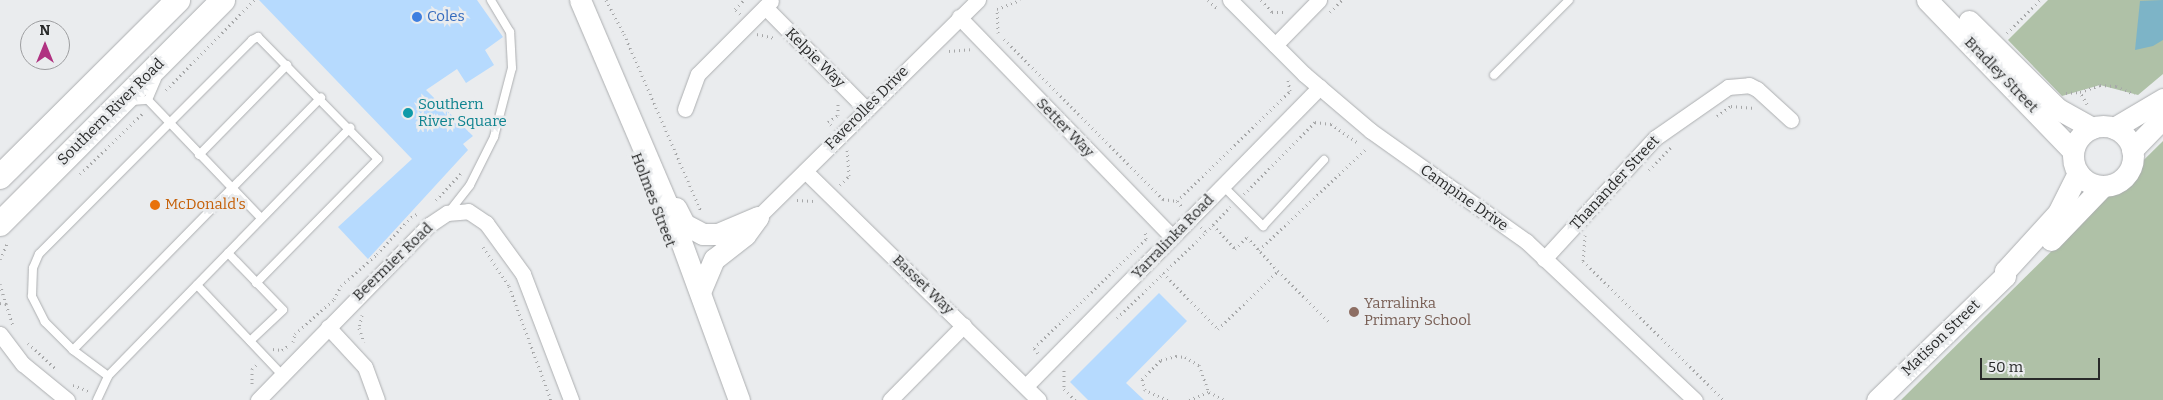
<!DOCTYPE html>
<style>
body{margin:0}
#map{position:relative;width:2163px;height:400px;overflow:hidden;background:#eaecee;font-family:Bitter,serif}
div>[style]{position:absolute}
[style*='--x']{left:calc(var(--x)*1px);top:calc(var(--y)*1px);width:calc(var(--w)*1px);rotate:calc(var(--a)*1deg)}
.green>*{inset:0;background:#afc1a7}
.water>*{inset:0;background:#7db4c7}
.building>*{inset:0;background:#b6dafe}
.path>*{height:3px;margin-top:-1.5px;transform-origin:0;background:repeating-linear-gradient(90deg,#a6a7a8 0 1px,transparent 0 5px)}
.roads{filter:drop-shadow(0 0 1px #acaeb0) drop-shadow(0 0 1px #acaeb0)}
.lane>*{height:8px;margin:-4px;padding:0 4px;transform-origin:4px;border-radius:4px;background:#fff}
.street>*{height:15px;margin:-7.5px;padding:0 7.5px;transform-origin:7.5px;border-radius:7.5px;background:#fff}
.secondary>*{height:21px;margin:-10.5px;padding:0 10.5px;transform-origin:10.5px;border-radius:10.5px;background:#fff}
.secondary>.ring{margin:-10.5px;padding:0;box-sizing:content-box;background:none;border:21px solid #fff;border-radius:50%}
.primary>*{height:24px;margin:-12px;padding:0 12px;transform-origin:12px;border-radius:12px;background:#fff}
.dots>*{width:14px;height:14px;translate:-50% -50%;box-sizing:border-box;border:2px solid #eaecee;border-radius:50%}
span{translate:-50% -50%;white-space:nowrap;text-align:center;line-height:1.15;-webkit-text-stroke:5px #eaecee;paint-order:stroke}
.shop-label{font-size:15px;color:#366cbe}
.left{translate:0 -50%;text-align:left}
.street-label{font-size:15px;color:#292a2a}
.culture-label{font-size:15px;color:#0d838f}
.food-label{font-size:15px;color:#c56008}
.education-label{font-size:15px;color:#785e54}
.north{position:absolute;left:20px;top:20px;width:50px;height:50px;box-sizing:border-box;background:#eaecee;border:1px solid #9d9ea0;border-radius:50%;rotate:0deg;font-size:14px;font-weight:700;line-height:20px;text-align:center;color:#292a2a}
.north::after{content:'';display:block;margin:auto;width:18px;height:22px;background:#b03281;clip-path:polygon(50% 0,100% 100%,50% 72%,0 100%)}
.scale{position:absolute;left:1980px;top:358px;width:120px;height:22px;box-sizing:border-box;border:2px solid #292a2a;border-top:0;padding-left:6px;font-size:15px;line-height:18px;white-space:nowrap;color:#292a2a;-webkit-text-stroke:4px #eaecee;paint-order:stroke}
</style>
<div id="map">
<div class="green">
<i style="clip-path:polygon(2048px 0,2163px 0,2163px 74px,2138px 95px,2100px 85px,2062px 96px,2008px 40px)"></i>
<i style="clip-path:polygon(2163px 141px,2163px 400px,1901px 400px)"></i>
</div>
<div class="water">
<i style="clip-path:polygon(2163px 0,2163px 40px,2153px 46px,2135px 50px,2140px 1px)"></i>
</div>
<div class="building">
<i style="clip-path:polygon(259px 0,477px 0,503px 37px,485px 50px,494px 65px,466px 83px,457px 69px,426px 90px,473px 136px,463px 144px,468px 150px,368px 259px,338px 227px,412px 159px)"></i>
<i style="clip-path:polygon(1159px 293px,1187px 321px,1126px 383px,1144px 400px,1088px 400px,1070px 382px)"></i>
</div>
<div class="path">
<i style="--x:606;--y:0;--w:38;--a:62"></i>
<i style="--x:624;--y:34;--w:193;--a:66.5"></i>
<i style="--x:1208;--y:0;--w:12;--a:42"></i>
<i style="--x:1261;--y:0;--w:16;--a:47"></i>
<i style="--x:1272;--y:12;--w:13;--a:0"></i>
<i style="--x:1330;--y:12;--w:17;--a:-45"></i>
<i style="--x:740;--y:14;--w:7;--a:-135"></i>
<i style="--x:735;--y:9;--w:13;--a:-45"></i>
<i style="--x:998;--y:33;--w:24;--a:-92"></i>
<i style="--x:997;--y:9;--w:25;--a:-21"></i>
<i style="--x:2007;--y:33;--w:47;--a:-45"></i>
<i style="--x:757;--y:34;--w:17;--a:13"></i>
<i style="--x:1004;--y:39;--w:226;--a:45.2"></i>
<i style="--x:1163;--y:199;--w:14;--a:8"></i>
<i style="--x:1177;--y:201;--w:158;--a:-44.2"></i>
<i style="--x:1290;--y:91;--w:11;--a:-100"></i>
<i style="--x:949;--y:51;--w:21;--a:-5"></i>
<i style="--x:166;--y:90;--w:126;--a:-45.6"></i>
<i style="--x:2066;--y:93;--w:14;--a:-4"></i>
<i style="--x:2087;--y:104;--w:14;--a:-120"></i>
<i style="--x:2080;--y:92;--w:21;--a:-19"></i>
<i style="--x:2100;--y:85;--w:16;--a:4"></i>
<i style="--x:2116;--y:86;--w:20;--a:24"></i>
<i style="--x:1717;--y:116;--w:17;--a:-36"></i>
<i style="--x:1731;--y:106;--w:24;--a:5"></i>
<i style="--x:831;--y:125;--w:4;--a:-135"></i>
<i style="--x:828;--y:122;--w:12;--a:-35"></i>
<i style="--x:838;--y:115;--w:12;--a:-90"></i>
<i style="--x:1649;--y:170;--w:33;--a:-46"></i>
<i style="--x:80;--y:174;--w:89;--a:-44.1"></i>
<i style="--x:840;--y:185;--w:13;--a:-45"></i>
<i style="--x:849;--y:176;--w:26;--a:-94"></i>
<i style="--x:1244;--y:194;--w:101;--a:-45.4"></i>
<i style="--x:1315;--y:122;--w:16;--a:7"></i>
<i style="--x:1331;--y:124;--w:32;--a:35"></i>
<i style="--x:436;--y:200;--w:38;--a:-47"></i>
<i style="--x:797;--y:200;--w:16;--a:4"></i>
<i style="--x:1177;--y:201;--w:9;--a:49"></i>
<i style="--x:1213;--y:225;--w:33;--a:47"></i>
<i style="--x:1235;--y:249;--w:17;--a:-45"></i>
<i style="--x:1247;--y:237;--w:46;--a:47.6"></i>
<i style="--x:1201;--y:227;--w:7;--a:45"></i>
<i style="--x:1206;--y:232;--w:35;--a:-46"></i>
<i style="--x:1585;--y:235;--w:26;--a:94"></i>
<i style="--x:1583;--y:261;--w:198;--a:44.6"></i>
<i style="--x:483;--y:247;--w:47;--a:56.3"></i>
<i style="--x:509;--y:286;--w:121;--a:69.8"></i>
<i style="--x:1259;--y:250;--w:149;--a:-43.4"></i>
<i style="--x:0;--y:259;--w:19;--a:-65"></i>
<i style="--x:1163;--y:273;--w:78;--a:45.5"></i>
<i style="--x:1218;--y:329;--w:83;--a:-44"></i>
<i style="--x:1278;--y:271;--w:72;--a:45"></i>
<i style="--x:0;--y:284;--w:21;--a:73"></i>
<i style="--x:6;--y:304;--w:6;--a:-171"></i>
<i style="--x:6;--y:304;--w:22;--a:72"></i>
<i style="--x:362;--y:315;--w:13;--a:103"></i>
<i style="--x:359;--y:328;--w:15;--a:70"></i>
<i style="--x:1117;--y:318;--w:124;--a:-44"></i>
<i style="--x:293;--y:342;--w:8;--a:-76"></i>
<i style="--x:295;--y:334;--w:52;--a:-41.9"></i>
<i style="--x:334;--y:299;--w:15;--a:-62"></i>
<i style="--x:341;--y:286;--w:48;--a:-41.6"></i>
<i style="--x:377;--y:254;--w:50;--a:-47.4"></i>
<i style="--x:411;--y:217;--w:9;--a:-27"></i>
<i style="--x:28;--y:343;--w:38;--a:43"></i>
<i style="--x:273;--y:349;--w:9;--a:6"></i>
<i style="--x:282;--y:350;--w:7;--a:-34"></i>
<i style="--x:1038;--y:353;--w:6;--a:-129"></i>
<i style="--x:1034;--y:348;--w:156;--a:-44.2"></i>
<i style="--x:1146;--y:239;--w:9;--a:-96"></i>
<i style="--x:1064;--y:370;--w:19;--a:90"></i>
<i style="--x:1064;--y:389;--w:16;--a:45"></i>
<i style="--x:252;--y:384;--w:15;--a:-90"></i>
<i style="--x:252;--y:369;--w:7;--a:-45"></i>
<i style="--x:73;--y:385;--w:17;--a:21"></i>
<i style="--x:1168;--y:400;--w:25;--a:-157"></i>
<i style="--x:1145;--y:390;--w:11;--a:-105"></i>
<i style="--x:1142;--y:379;--w:27;--a:-45"></i>
<i style="--x:1161;--y:360;--w:16;--a:-15"></i>
<i style="--x:1176;--y:356;--w:9;--a:6"></i>
<i style="--x:1185;--y:357;--w:16;--a:30"></i>
<i style="--x:1199;--y:365;--w:29;--a:70"></i>
<i style="--x:1209;--y:392;--w:18;--a:27"></i>
<i style="--x:1189;--y:400;--w:22;--a:-22"></i>
</div>
<div class="roads">
<div class="lane">
<i style="--x:1494;--y:75;--w:106;--a:-45"></i>
<i style="--x:148;--y:100;--w:23;--a:-67"></i>
<i style="--x:132;--y:101;--w:16;--a:-4"></i>
<i style="--x:148;--y:100;--w:163;--a:46.2"></i>
<i style="--x:199;--y:155;--w:126;--a:-45.6"></i>
<i style="--x:1223;--y:186;--w:57;--a:45"></i>
<i style="--x:1263;--y:226;--w:90;--a:-47.3"></i>
<i style="--x:449;--y:212;--w:34;--a:-52"></i>
<i style="--x:470;--y:185;--w:54;--a:-63.4"></i>
<i style="--x:494;--y:137;--w:71;--a:-75.4"></i>
<i style="--x:512;--y:68;--w:36;--a:-93"></i>
<i style="--x:510;--y:32;--w:37;--a:-121"></i>
<i style="--x:228;--y:253;--w:79;--a:46"></i>
<i style="--x:283;--y:310;--w:45;--a:136.8"></i>
<i style="--x:197;--y:285;--w:124;--a:46.6"></i>
<i style="--x:73;--y:350;--w:354;--a:-45.5"></i>
<i style="--x:108;--y:376;--w:44;--a:-143.4"></i>
<i style="--x:73;--y:350;--w:40;--a:-135"></i>
<i style="--x:45;--y:322;--w:29;--a:-117"></i>
<i style="--x:32;--y:296;--w:28;--a:-88"></i>
<i style="--x:33;--y:268;--w:15;--a:-67"></i>
<i style="--x:39;--y:254;--w:302;--a:-45.1"></i>
<i style="--x:252;--y:40;--w:7;--a:-27"></i>
<i style="--x:258;--y:37;--w:171;--a:45.5"></i>
<i style="--x:378;--y:159;--w:174;--a:134.5"></i>
<i style="--x:97;--y:400;--w:26;--a:-65"></i>
<i style="--x:108;--y:376;--w:347;--a:-45.7"></i>
</div>
<div class="street">
<i style="--x:1230;--y:0;--w:105;--a:45"></i>
<i style="--x:1304;--y:74;--w:88;--a:40.4"></i>
<i style="--x:1371;--y:131;--w:190;--a:35.4"></i>
<i style="--x:1526;--y:241;--w:232;--a:43.3"></i>
<i style="--x:765;--y:7;--w:142;--a:45.3"></i>
<i style="--x:959;--y:17;--w:306;--a:45.9"></i>
<i style="--x:1275;--y:45;--w:63;--a:-45.6"></i>
<i style="--x:685;--y:109;--w:37;--a:-70"></i>
<i style="--x:698;--y:74;--w:103;--a:-45"></i>
<i style="--x:805;--y:171;--w:327;--a:44.4"></i>
<i style="--x:758;--y:217;--w:309;--a:-44.6"></i>
<i style="--x:1544;--y:259;--w:164;--a:-47.5"></i>
<i style="--x:1655;--y:138;--w:89;--a:-34.9"></i>
<i style="--x:1728;--y:87;--w:21;--a:-5"></i>
<i style="--x:1749;--y:85;--w:9;--a:27"></i>
<i style="--x:1757;--y:89;--w:46;--a:42.4"></i>
<i style="--x:328;--y:327;--w:54;--a:47.2"></i>
<i style="--x:365;--y:367;--w:35;--a:70"></i>
<i style="--x:0;--y:334;--w:38;--a:53"></i>
<i style="--x:23;--y:364;--w:57;--a:39.3"></i>
<i style="--x:1026;--y:386;--w:419;--a:-45.5"></i>
<i style="--x:258;--y:400;--w:245;--a:-45.7"></i>
<i style="--x:429;--y:225;--w:22;--a:-34"></i>
<i style="--x:447;--y:213;--w:21;--a:-5"></i>
<i style="--x:468;--y:211;--w:22;--a:34"></i>
<i style="--x:486;--y:223;--w:63;--a:54"></i>
<i style="--x:523;--y:274;--w:135;--a:69.1"></i>
<i style="--x:890;--y:400;--w:105;--a:-45.4"></i>
</div>
<div class="secondary">
<i style="--x:580;--y:0;--w:224;--a:66.9"></i>
<i style="--x:668;--y:206;--w:207;--a:69.9"></i>
<i style="--x:1927;--y:0;--w:210;--a:46"></i>
<i style="--x:1969;--y:21;--w:125;--a:44.7"></i>
<i style="--x:2058;--y:109;--w:39;--a:29"></i>
<i class="ring" style="left:2073px;top:126px;width:39px;height:39px"></i>
<i style="--x:2114;--y:128;--w:57;--a:-30.6"></i>
<i style="--x:2132;--y:150;--w:45;--a:-45.9"></i>
<i style="--x:676;--y:208;--w:18;--a:63"></i>
<i style="--x:684;--y:224;--w:21;--a:28"></i>
<i style="--x:703;--y:234;--w:15;--a:0"></i>
<i style="--x:718;--y:234;--w:43;--a:-23"></i>
<i style="--x:758;--y:217;--w:22;--a:126"></i>
<i style="--x:745;--y:235;--w:39;--a:142"></i>
<i style="--x:714;--y:259;--w:34;--a:113"></i>
<i style="--x:2051;--y:240;--w:75;--a:-46.1"></i>
<i style="--x:1877;--y:400;--w:178;--a:-44.1"></i>
<i style="--x:2005;--y:276;--w:5;--a:-90"></i>
<i style="--x:2005;--y:271;--w:79;--a:-47.6"></i>
<i style="--x:2058;--y:213;--w:45;--a:-63.4"></i>
</div>
<div class="primary">
<i style="--x:0;--y:177;--w:251;--a:-44.8"></i>
<i style="--x:0;--y:224;--w:316;--a:-45.1"></i>
</div>
</div>
<div class="dots">
<i style="left:417px;top:17px;background:#3f7fe0"></i>
<i style="left:408px;top:113px;background:#0f9aa8"></i>
<i style="left:155px;top:205px;background:#e8710a"></i>
<i style="left:1354px;top:312px;background:#8d6e63"></i>
</div>
<div class="shop-label">
<span class="left" style="left:427px;top:17px">Coles</span>
</div>
<div class="street-label">
<span style="left:815px;top:58px;rotate:45deg">Kelpie Way</span>
<span style="left:2001px;top:75px;rotate:46deg">Bradley Street</span>
<span style="left:867px;top:108px;rotate:-45deg">Faverolles Drive</span>
<span style="left:111px;top:112px;rotate:-45deg">Southern River Road</span>
<span style="left:1065px;top:128px;rotate:46deg">Setter Way</span>
<span style="left:1615px;top:183px;rotate:-47deg">Thanander Street</span>
<span style="left:1464px;top:198px;rotate:35deg">Campine Drive</span>
<span style="left:653px;top:200px;rotate:69deg">Holmes Street</span>
<span style="left:1173px;top:237px;rotate:-46deg">Yarralinka Road</span>
<span style="left:393px;top:262px;rotate:-44deg">Beermier Road</span>
<span style="left:923px;top:285px;rotate:44deg">Basset Way</span>
<span style="left:1941px;top:338px;rotate:-44deg">Matison Street</span>
</div>
<div class="culture-label">
<span class="left" style="left:418px;top:113px">Southern<br>River Square</span>
</div>
<div class="food-label">
<span class="left" style="left:165px;top:205px">McDonald's</span>
</div>
<div class="education-label">
<span class="left" style="left:1364px;top:312px">Yarralinka<br>Primary School</span>
</div>
<div class="north">N</div>
<div class="scale">50 m</div>
</div>
